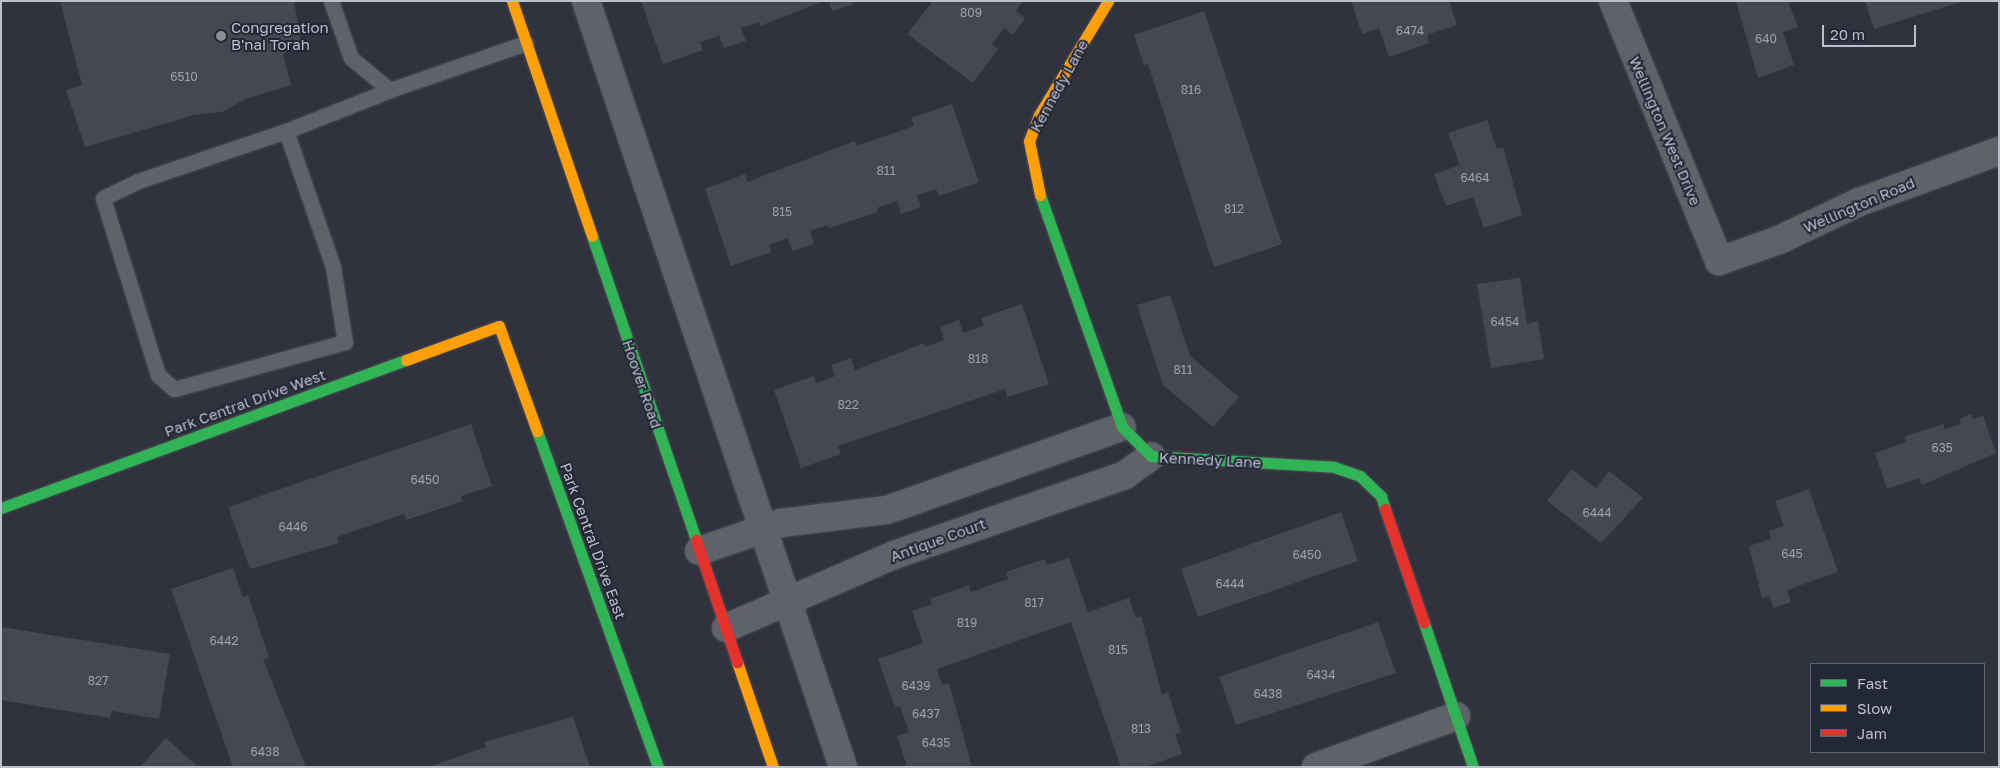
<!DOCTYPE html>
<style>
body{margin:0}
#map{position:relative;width:2000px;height:768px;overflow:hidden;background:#30333d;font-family:"Golos Text",sans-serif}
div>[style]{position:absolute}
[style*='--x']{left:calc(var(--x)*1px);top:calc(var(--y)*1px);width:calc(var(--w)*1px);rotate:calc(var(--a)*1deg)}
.building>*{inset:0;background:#454850}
.roads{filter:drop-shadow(0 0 1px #4c4e56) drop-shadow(0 0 1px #4c4e56)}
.lane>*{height:15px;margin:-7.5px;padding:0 7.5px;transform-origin:7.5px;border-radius:7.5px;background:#60626a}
.street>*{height:28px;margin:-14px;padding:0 14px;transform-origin:14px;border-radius:14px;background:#60626a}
.fast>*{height:11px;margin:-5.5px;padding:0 5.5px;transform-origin:5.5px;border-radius:5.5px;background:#30b455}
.slow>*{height:11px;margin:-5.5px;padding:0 5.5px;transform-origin:5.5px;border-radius:5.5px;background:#ff9f0a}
.jam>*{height:11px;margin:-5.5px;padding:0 5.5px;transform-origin:5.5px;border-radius:5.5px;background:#e5322d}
.dots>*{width:14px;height:14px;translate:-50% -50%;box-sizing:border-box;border:2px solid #232837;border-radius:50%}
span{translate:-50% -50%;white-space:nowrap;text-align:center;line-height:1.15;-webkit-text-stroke:4px #232837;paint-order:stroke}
.number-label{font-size:12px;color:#9ea1ac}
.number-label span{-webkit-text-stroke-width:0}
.poi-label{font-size:15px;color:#bcbfcb}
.left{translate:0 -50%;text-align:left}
.street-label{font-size:15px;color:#bcbfcb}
.frame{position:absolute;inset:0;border:2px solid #bcbfcb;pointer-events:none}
.legend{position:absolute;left:1810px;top:663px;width:175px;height:90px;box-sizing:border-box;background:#232837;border:1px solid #606472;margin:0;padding:6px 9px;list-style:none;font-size:15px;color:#bcbfcb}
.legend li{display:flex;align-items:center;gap:10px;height:25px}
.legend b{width:25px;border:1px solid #606472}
.scale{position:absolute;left:1822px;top:25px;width:94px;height:22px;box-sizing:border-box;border:2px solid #bcbfcb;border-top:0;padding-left:6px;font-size:15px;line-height:18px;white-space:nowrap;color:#bcbfcb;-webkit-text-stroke:4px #232837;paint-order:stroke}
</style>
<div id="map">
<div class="building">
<i style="clip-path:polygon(60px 1px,294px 1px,302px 48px,283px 54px,291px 85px,246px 99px,222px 112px,194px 115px,85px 147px,66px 90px,82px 85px)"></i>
<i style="clip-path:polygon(641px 1px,821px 1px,821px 2px,760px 26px,759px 22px,741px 28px,746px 41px,724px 48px,719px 36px,700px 42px,703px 50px,663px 64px)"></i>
<i style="clip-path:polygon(829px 1px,852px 1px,853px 4px,832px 11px)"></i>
<i style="clip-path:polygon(933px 1px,1023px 1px,1016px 11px,1025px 18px,1013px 35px,1004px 28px,992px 44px,998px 49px,973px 83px,907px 34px)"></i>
<i style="clip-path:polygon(1351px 1px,1449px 1px,1457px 25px,1427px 35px,1429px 43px,1389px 57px,1379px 28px,1362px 34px)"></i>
<i style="clip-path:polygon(1736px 1px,1788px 1px,1798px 27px,1783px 32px,1794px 65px,1758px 78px)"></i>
<i style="clip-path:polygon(1865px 1px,1961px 1px,1961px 2px,1874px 29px)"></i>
<i style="clip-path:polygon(1204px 11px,1282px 244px,1214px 267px,1148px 64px,1144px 65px,1134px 35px)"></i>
<i style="clip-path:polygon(952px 104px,979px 182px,939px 196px,936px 189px,917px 195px,921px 207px,901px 214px,897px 201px,877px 208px,878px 212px,829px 228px,827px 225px,810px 231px,814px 244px,792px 251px,788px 238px,769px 245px,771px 252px,731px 266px,705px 189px,745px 174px,747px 182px,855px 141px,856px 146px,914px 126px,911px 118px)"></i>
<i style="clip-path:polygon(1487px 120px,1497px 149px,1503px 147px,1522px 215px,1484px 228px,1473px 197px,1446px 206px,1434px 174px,1460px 165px,1448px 133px)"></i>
<i style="clip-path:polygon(1520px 278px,1527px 324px,1538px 321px,1544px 359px,1491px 368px,1477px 284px)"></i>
<i style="clip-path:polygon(1170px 295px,1190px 356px,1239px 397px,1213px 427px,1163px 385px,1137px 305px)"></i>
<i style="clip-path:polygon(1022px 304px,1049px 384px,1007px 397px,1005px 389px,838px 446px,841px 454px,801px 468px,774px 390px,814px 376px,816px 383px,835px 376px,831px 365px,851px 358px,855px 370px,924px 343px,925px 347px,944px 340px,940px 327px,959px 320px,963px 333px,983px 326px,981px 318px)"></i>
<i style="clip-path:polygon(1971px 414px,1973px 419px,1983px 416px,1996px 453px,1922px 485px,1919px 478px,1887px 489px,1875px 453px,1906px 442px,1904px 437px,1943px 424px,1945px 429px,1961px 424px,1959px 419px)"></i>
<i style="clip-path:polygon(471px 424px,492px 486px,461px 496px,463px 501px,406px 520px,404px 514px,337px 537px,339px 543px,250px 569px,228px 507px)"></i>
<i style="clip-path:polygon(1572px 469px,1596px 488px,1609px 471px,1643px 498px,1601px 543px,1547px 501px)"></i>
<i style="clip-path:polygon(1809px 489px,1838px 572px,1787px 590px,1791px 602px,1774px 608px,1769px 596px,1762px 598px,1749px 546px,1771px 539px,1769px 531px,1784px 526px,1775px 501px)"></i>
<i style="clip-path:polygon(1341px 512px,1358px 561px,1198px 617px,1181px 569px)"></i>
<i style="clip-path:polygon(1069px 558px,1088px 612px,1129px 598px,1136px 618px,1141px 616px,1162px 695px,1168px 692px,1181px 732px,1175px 734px,1182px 754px,1145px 767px,1121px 767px,1071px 622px,937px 669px,942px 685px,949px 683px,972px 767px,907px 767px,897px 736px,909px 732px,900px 706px,895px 708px,878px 659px,923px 643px,912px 611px,932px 604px,930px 599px,969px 585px,971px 592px,1008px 579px,1006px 572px,1045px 559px,1047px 565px)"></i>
<i style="clip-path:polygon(233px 568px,243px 597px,248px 595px,269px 657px,263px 659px,306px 767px,233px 767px,171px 589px)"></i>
<i style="clip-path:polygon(1378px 622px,1396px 673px,1236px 725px,1219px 677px)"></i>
<i style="clip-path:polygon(1px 627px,170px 654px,159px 719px,112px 711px,110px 718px,1px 700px)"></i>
<i style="clip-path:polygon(573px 717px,590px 767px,429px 767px,486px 747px,484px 742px)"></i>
<i style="clip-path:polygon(166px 738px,198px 767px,140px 767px)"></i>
</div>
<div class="roads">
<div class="lane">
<i style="--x:331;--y:1;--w:60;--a:70.7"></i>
<i style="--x:351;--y:58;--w:50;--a:39.4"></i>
<i style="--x:390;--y:90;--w:144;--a:-19.1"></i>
<i style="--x:286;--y:131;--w:144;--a:70.9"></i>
<i style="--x:333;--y:267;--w:76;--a:80.9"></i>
<i style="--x:345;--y:342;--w:177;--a:164.6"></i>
<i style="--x:174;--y:389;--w:21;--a:-139"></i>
<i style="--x:158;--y:375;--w:185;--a:-107.3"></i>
<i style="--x:103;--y:198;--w:39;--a:-26"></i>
<i style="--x:138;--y:181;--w:156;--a:-18.7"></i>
<i style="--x:286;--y:131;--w:112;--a:-21.5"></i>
</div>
<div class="street">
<i style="--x:586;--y:1;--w:808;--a:71.45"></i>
<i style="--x:1613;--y:1;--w:281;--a:67.8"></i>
<i style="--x:1719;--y:261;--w:64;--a:-19.3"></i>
<i style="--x:1779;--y:240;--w:89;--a:-25.4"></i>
<i style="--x:1859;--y:202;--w:149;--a:-20"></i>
<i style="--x:699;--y:551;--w:87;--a:-18.9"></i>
<i style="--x:781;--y:523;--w:107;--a:-7"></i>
<i style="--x:887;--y:510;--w:249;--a:-19.5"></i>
<i style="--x:726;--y:628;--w:183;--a:-23.5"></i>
<i style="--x:894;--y:555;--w:244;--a:-19.1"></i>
<i style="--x:1125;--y:475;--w:32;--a:-36"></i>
<i style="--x:1316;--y:767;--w:149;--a:-20"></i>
</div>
<div class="fast">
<i style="--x:1040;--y:195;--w:246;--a:70.5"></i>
<i style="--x:1122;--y:427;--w:41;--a:45"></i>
<i style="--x:1151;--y:456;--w:183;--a:3.4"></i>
<i style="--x:1334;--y:467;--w:28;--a:19"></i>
<i style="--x:1360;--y:476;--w:29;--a:44"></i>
<i style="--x:1381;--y:496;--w:14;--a:73"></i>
<i style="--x:592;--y:236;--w:321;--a:71.1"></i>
<i style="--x:537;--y:431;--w:357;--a:70.2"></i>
<i style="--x:1;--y:508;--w:431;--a:-20.1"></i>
<i style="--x:1424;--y:623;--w:152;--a:71.2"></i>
</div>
<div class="slow">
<i style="--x:512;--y:1;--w:248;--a:71.2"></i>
<i style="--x:1040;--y:195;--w:55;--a:-101.5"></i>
<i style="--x:1029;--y:141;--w:28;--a:-69"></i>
<i style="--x:1039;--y:115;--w:133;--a:-58.8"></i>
<i style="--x:406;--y:360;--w:99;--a:-20.1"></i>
<i style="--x:499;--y:326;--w:112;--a:70.1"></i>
<i style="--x:737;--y:662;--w:111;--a:71.1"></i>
</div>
<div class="jam">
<i style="--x:1385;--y:509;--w:120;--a:71.1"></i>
<i style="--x:696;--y:540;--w:129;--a:71.4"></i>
</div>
</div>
<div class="dots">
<i style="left:221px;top:36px;background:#8b8e99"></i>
</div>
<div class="number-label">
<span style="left:971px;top:13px">809</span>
<span style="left:1410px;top:31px">6474</span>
<span style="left:1766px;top:39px">640</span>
<span style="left:184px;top:77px">6510</span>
<span style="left:1191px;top:90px">816</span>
<span style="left:886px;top:171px">811</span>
<span style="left:1475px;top:178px">6464</span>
<span style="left:1234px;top:209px">812</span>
<span style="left:782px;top:212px">815</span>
<span style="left:1505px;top:322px">6454</span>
<span style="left:978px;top:359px">818</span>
<span style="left:1183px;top:370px">811</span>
<span style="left:848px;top:405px">822</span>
<span style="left:1942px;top:448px">635</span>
<span style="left:425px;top:480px">6450</span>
<span style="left:1597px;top:513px">6444</span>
<span style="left:293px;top:527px">6446</span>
<span style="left:1792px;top:554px">645</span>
<span style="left:1307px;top:555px">6450</span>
<span style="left:1230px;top:584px">6444</span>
<span style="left:1034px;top:603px">817</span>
<span style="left:967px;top:623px">819</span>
<span style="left:224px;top:641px">6442</span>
<span style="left:1118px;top:650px">815</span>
<span style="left:1321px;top:675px">6434</span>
<span style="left:98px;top:681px">827</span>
<span style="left:916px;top:686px">6439</span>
<span style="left:1268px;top:694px">6438</span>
<span style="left:926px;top:714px">6437</span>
<span style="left:1141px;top:729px">813</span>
<span style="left:936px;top:743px">6435</span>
<span style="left:265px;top:752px">6438</span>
</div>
<div class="poi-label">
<span class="left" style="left:231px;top:36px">Congregation<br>B'nai Torah</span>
</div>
<div class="street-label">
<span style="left:1059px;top:86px;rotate:-61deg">Kennedy Lane</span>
<span style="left:1665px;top:131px;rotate:67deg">Wellington West Drive</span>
<span style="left:1859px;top:205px;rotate:-23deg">Wellington Road</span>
<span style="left:642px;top:384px;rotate:71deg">Hoover Road</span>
<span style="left:245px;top:403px;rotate:-20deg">Park Central Drive West</span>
<span style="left:1210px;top:460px;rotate:3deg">Kennedy Lane</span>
<span style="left:938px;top:540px;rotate:-20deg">Antique Court</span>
<span style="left:593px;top:541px;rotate:70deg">Park Central Drive East</span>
</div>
<div class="frame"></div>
<ul class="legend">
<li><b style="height:6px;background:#30b455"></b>Fast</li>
<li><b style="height:6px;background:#ff9f0a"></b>Slow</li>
<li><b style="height:6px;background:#e5322d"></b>Jam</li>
</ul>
<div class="scale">20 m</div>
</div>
